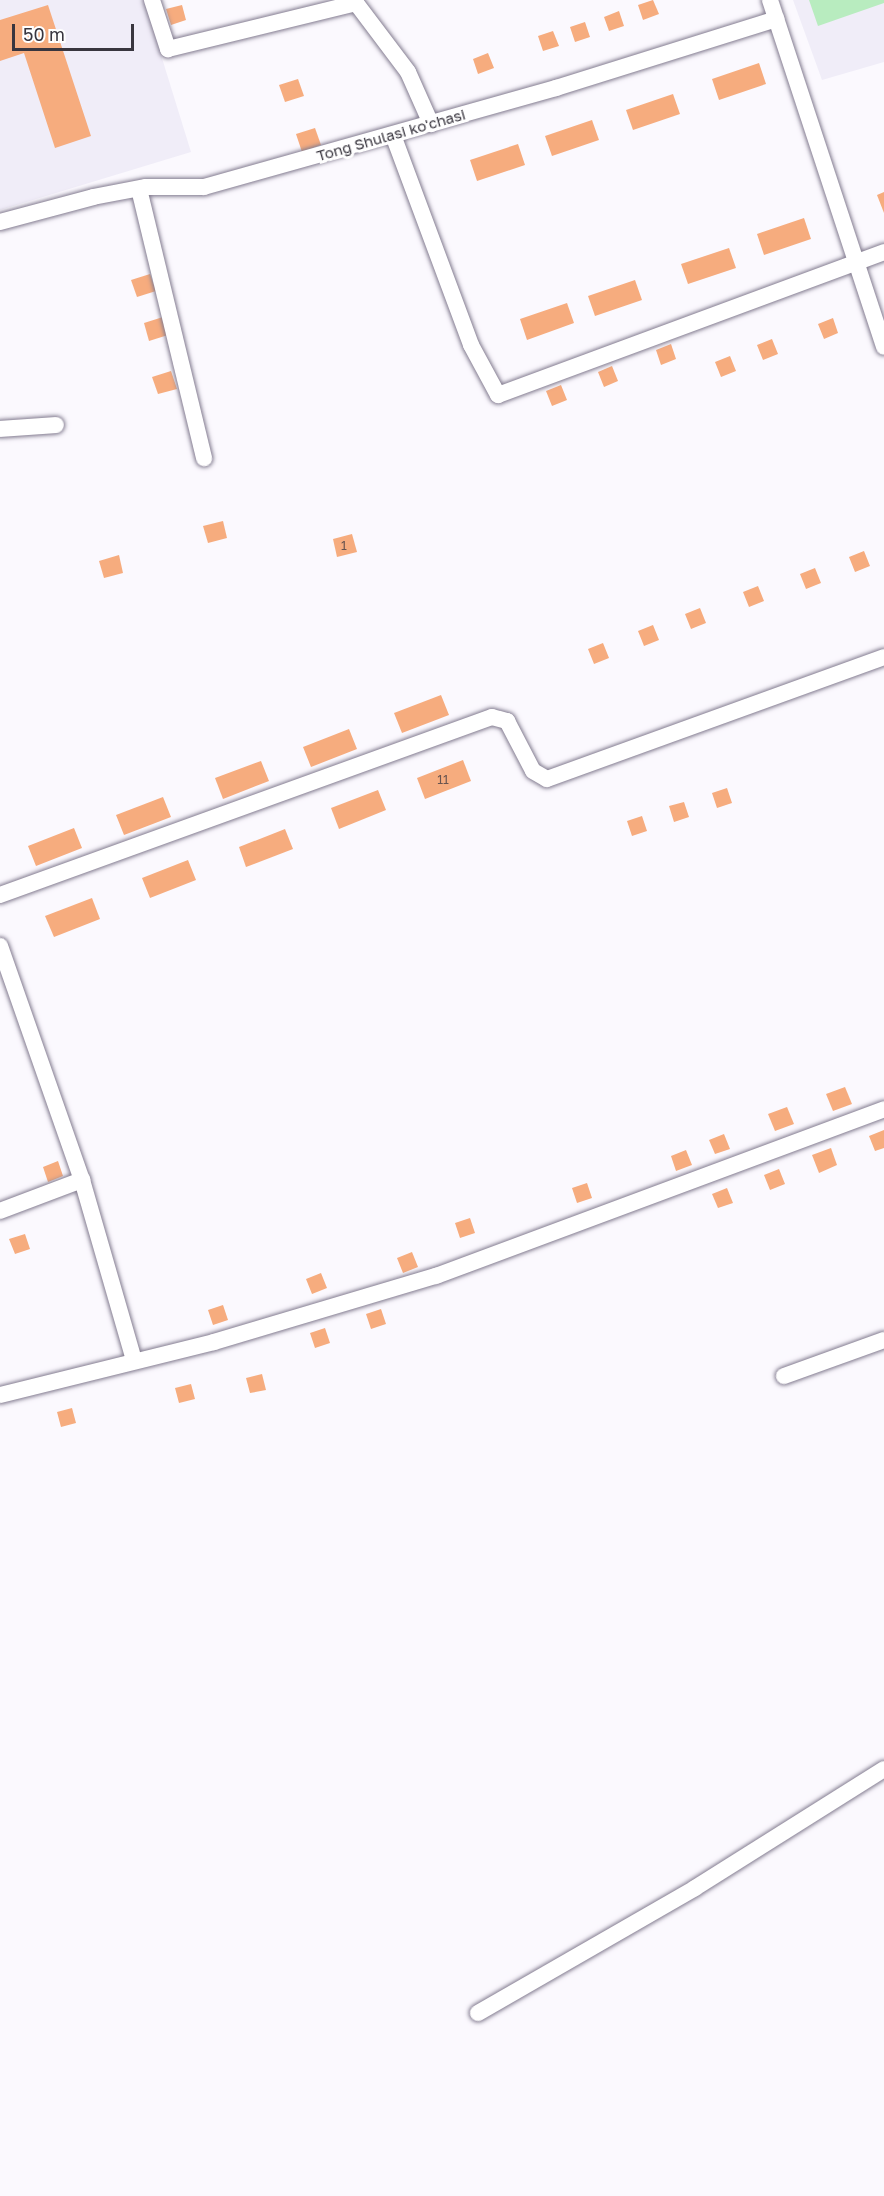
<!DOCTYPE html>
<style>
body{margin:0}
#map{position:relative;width:884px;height:2196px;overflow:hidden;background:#fbf9fe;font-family:"Golos Text",sans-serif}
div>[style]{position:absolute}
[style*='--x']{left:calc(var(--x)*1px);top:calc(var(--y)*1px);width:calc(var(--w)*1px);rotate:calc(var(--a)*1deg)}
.built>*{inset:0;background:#f0edf8}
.green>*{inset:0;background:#b8ecbf}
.building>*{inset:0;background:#f6ac7e}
.roads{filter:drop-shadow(0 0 2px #837c90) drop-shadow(0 0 2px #837c90)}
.minor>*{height:16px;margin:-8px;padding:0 8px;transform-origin:8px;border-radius:8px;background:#fff}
span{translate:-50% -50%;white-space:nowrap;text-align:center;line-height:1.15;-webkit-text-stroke:6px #fff;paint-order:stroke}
.number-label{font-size:12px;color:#68544f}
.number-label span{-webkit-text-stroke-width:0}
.street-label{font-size:15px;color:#39363f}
.scale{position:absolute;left:12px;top:24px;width:122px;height:27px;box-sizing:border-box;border:3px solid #39363f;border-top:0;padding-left:8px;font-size:18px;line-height:21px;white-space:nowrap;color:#39363f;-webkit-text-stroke:4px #fff;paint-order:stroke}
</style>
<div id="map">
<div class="built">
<i style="clip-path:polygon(0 0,144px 0,191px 152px,0 210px)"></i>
<i style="clip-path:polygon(793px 0,884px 0,884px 62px,822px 80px)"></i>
</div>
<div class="green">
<i style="clip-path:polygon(809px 0,884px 0,884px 3px,818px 26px)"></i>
</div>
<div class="building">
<i style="clip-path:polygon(653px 0,659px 14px,643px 20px,638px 5px)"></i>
<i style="clip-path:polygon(48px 5px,91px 136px,55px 148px,24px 53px,0 61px,0 20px)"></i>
<i style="clip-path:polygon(182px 5px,186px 20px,171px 25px,166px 9px)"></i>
<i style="clip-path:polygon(619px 11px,624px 26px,609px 31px,604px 17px)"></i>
<i style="clip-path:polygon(585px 22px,590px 37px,575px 42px,570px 27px)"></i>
<i style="clip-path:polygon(553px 31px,559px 46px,543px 51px,538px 36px)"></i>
<i style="clip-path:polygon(488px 53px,494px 68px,478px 74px,473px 59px)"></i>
<i style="clip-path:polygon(759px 63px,766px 84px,719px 100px,712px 79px)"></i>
<i style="clip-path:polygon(298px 79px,304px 96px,285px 102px,279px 85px)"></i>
<i style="clip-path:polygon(673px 94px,680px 114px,633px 130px,626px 110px)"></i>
<i style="clip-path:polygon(592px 120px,599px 140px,552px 156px,545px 136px)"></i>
<i style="clip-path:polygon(315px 128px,321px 145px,302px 152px,296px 134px)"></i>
<i style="clip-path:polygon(518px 144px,525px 165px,477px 181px,470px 160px)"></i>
<i style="clip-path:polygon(884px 192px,884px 213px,877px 195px)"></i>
<i style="clip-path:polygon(804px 218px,811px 239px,764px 255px,757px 234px)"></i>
<i style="clip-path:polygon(729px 248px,736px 268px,688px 284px,681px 264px)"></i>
<i style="clip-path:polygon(150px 274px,156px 291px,137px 297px,131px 280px)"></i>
<i style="clip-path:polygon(635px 280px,642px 300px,595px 316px,588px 296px)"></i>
<i style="clip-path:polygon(567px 303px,574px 323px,527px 340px,520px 319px)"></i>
<i style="clip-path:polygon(163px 317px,168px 335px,149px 341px,144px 323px)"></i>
<i style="clip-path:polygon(833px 318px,838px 333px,824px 339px,818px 324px)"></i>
<i style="clip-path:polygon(772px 339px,778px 354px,763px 360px,757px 345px)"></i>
<i style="clip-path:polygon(671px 344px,676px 359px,661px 365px,656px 350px)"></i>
<i style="clip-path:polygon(730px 356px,736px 371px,721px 377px,715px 362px)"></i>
<i style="clip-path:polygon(612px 366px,618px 381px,604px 387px,598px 372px)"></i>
<i style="clip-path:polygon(171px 371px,177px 389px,158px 394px,152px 377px)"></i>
<i style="clip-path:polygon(561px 385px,567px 400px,552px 406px,546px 391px)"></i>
<i style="clip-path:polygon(223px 521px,227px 538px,208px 543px,203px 526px)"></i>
<i style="clip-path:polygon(352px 534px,357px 552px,337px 557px,333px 539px)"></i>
<i style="clip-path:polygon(864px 551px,870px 566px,855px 572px,849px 557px)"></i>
<i style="clip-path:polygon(119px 555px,123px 573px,104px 578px,99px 561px)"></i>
<i style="clip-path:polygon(815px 568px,821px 583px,806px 589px,800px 574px)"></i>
<i style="clip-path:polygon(758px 586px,764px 601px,749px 607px,743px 592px)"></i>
<i style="clip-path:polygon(700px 608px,706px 623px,691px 629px,685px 614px)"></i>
<i style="clip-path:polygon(653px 625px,659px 640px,644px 646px,638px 631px)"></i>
<i style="clip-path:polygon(603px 643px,609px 658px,594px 664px,588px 649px)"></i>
<i style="clip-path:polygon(441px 695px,449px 715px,402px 733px,394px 713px)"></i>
<i style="clip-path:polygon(349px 729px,357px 749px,311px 767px,303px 747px)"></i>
<i style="clip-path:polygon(463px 760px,471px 781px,425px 799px,417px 778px)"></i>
<i style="clip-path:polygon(261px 761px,269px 781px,223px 799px,215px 778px)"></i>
<i style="clip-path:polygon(727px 788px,732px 803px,717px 808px,712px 793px)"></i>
<i style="clip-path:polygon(378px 790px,386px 810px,339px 829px,331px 808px)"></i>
<i style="clip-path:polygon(163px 797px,171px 817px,124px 835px,116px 815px)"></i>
<i style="clip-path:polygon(684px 802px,689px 817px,674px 822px,669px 806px)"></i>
<i style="clip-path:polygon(642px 816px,647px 831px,632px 836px,627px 821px)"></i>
<i style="clip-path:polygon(74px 828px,82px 848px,36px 866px,28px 846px)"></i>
<i style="clip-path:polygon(285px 829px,293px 849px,246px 867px,239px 847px)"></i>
<i style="clip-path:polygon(188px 860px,196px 880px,150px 898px,142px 878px)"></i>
<i style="clip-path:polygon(92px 898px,100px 919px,54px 937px,45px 916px)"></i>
<i style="clip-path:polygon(845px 1087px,852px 1104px,833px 1111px,826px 1094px)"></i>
<i style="clip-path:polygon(787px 1107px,794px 1124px,775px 1131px,768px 1114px)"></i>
<i style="clip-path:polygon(884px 1130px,884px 1148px,875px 1151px,869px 1136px)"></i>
<i style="clip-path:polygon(724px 1134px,730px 1149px,715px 1154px,709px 1140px)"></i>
<i style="clip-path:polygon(831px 1148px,837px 1165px,819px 1173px,812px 1155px)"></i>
<i style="clip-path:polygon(686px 1150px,692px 1165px,676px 1171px,671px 1156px)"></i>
<i style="clip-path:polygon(58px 1161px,63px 1176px,48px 1182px,43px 1167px)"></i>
<i style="clip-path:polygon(779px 1169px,785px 1184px,770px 1190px,764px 1175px)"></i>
<i style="clip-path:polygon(587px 1183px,592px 1198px,577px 1203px,572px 1188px)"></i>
<i style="clip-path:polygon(727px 1188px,733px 1203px,718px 1208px,712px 1194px)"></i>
<i style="clip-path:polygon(470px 1218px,475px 1233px,460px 1238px,455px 1223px)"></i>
<i style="clip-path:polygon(25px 1234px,30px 1249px,15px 1254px,9px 1239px)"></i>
<i style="clip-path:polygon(412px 1252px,418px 1267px,403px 1273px,397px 1258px)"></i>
<i style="clip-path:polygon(321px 1273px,327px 1288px,312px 1294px,306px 1279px)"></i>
<i style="clip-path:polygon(223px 1305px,228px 1320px,213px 1325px,208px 1310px)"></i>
<i style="clip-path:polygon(381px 1309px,386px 1324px,371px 1329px,366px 1314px)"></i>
<i style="clip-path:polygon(325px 1328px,330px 1343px,315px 1348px,310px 1333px)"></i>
<i style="clip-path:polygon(262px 1374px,266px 1390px,250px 1393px,246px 1378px)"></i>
<i style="clip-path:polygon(191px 1384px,195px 1399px,179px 1403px,175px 1388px)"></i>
<i style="clip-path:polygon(72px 1408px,76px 1423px,61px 1427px,57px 1412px)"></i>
</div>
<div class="roads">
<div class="minor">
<i style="--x:152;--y:0;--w:52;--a:71.9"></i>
<i style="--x:168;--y:49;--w:194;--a:-13.7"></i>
<i style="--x:356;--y:3;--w:86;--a:53"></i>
<i style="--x:408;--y:72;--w:57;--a:66.1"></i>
<i style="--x:770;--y:0;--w:365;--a:71.8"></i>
<i style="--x:393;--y:135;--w:224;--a:69.6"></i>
<i style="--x:471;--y:345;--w:57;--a:61.6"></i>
<i style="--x:498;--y:395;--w:412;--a:-20.3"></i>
<i style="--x:139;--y:189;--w:277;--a:76.4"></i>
<i style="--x:0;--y:222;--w:96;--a:-15"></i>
<i style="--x:93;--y:197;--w:54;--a:-10.7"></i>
<i style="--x:146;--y:187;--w:58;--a:0"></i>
<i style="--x:204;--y:187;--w:366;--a:-15.7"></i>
<i style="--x:556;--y:88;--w:231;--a:-17.4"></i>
<i style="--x:0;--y:429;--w:56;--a:-4.1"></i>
<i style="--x:0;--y:895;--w:523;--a:-19.89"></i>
<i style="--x:492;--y:717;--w:16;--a:15"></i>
<i style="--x:507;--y:721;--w:56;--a:62.5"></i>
<i style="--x:533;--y:771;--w:16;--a:30"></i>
<i style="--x:547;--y:779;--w:358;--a:-19.9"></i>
<i style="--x:0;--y:946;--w:248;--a:70.7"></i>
<i style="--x:82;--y:1180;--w:187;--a:73.9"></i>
<i style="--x:0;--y:1211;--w:88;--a:-20.7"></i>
<i style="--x:784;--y:1376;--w:106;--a:-19.8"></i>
<i style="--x:0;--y:1395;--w:220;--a:-13.9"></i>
<i style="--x:214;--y:1342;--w:232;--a:-16.6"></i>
<i style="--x:436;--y:1276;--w:478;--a:-20.4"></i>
<i style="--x:478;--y:2013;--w:250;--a:-29.9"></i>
<i style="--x:695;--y:1888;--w:223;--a:-32.2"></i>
</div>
</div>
<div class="number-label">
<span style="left:344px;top:546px">1</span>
<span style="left:443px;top:780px">11</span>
</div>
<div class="street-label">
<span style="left:391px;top:135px;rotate:-16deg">Tong Shulasi ko'chasi</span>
</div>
<div class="scale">50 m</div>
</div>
